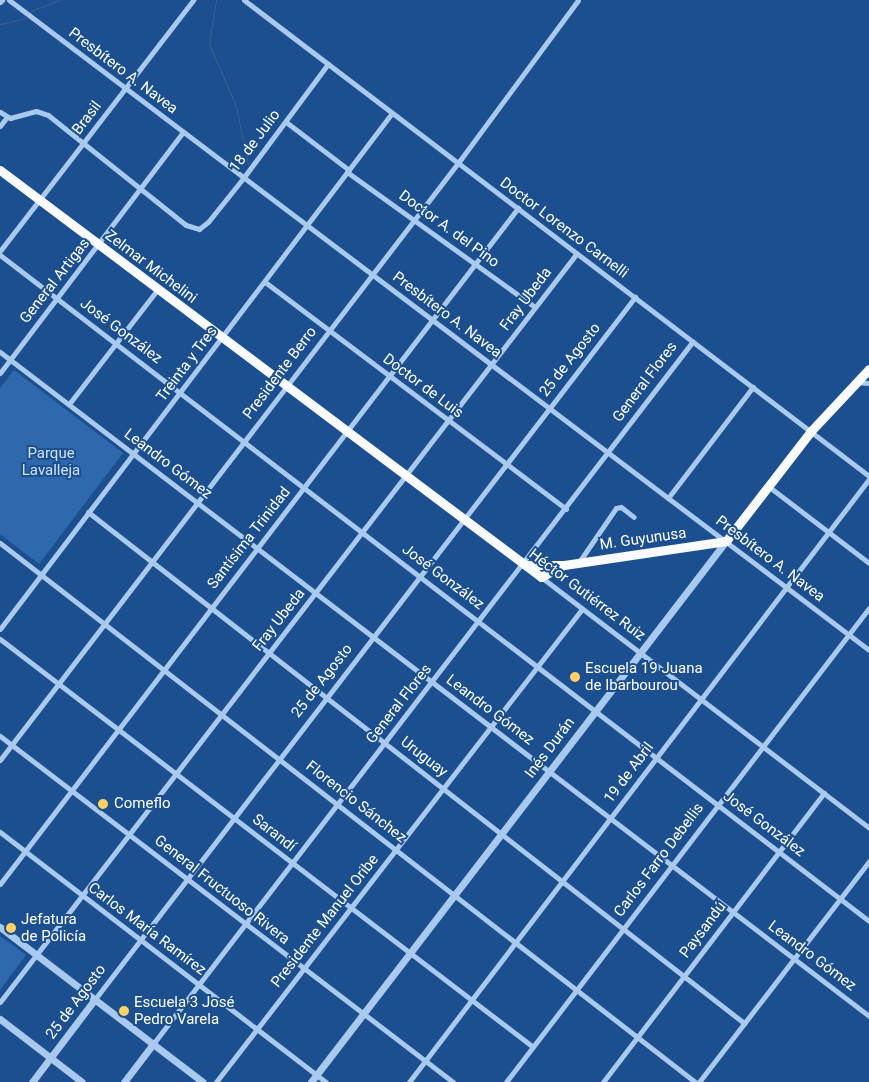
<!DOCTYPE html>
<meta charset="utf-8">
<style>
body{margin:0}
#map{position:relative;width:869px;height:1082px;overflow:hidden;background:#1b4f8f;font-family:Roboto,sans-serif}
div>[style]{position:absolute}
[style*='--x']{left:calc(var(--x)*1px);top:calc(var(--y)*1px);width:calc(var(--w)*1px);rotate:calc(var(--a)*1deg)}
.green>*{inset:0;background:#2e69ad}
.stream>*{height:1px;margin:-0.5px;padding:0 0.5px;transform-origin:0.5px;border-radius:0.5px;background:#3c6290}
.minor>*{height:5px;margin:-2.5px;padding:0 2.5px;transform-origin:2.5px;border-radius:2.5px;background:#a9c9ee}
.tertiary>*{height:7px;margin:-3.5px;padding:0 3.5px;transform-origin:3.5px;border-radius:3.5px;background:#a9c9ee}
.trunk>*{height:9px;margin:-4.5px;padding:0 4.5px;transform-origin:4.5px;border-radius:4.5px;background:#f8faff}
.dots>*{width:14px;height:14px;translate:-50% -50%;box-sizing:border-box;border:2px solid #1b4f8f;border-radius:50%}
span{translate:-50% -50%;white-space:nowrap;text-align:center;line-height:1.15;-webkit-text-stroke:4px #1b4f8f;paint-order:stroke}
.street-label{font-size:15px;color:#fff}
.park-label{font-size:15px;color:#cfe3fa}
.poi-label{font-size:15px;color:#fff}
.left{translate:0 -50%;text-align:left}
</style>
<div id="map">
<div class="green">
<i style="clip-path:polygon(14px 370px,123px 453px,39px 564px,0 534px,0 388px)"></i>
<i style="clip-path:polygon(0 936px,26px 955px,0 990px)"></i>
</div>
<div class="stream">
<i style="--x:216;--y:0;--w:45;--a:99"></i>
<i style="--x:209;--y:44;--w:68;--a:66.5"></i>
<i style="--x:236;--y:106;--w:59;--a:78.3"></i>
<i style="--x:31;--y:11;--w:30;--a:-21"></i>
<i style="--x:0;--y:24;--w:26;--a:-13"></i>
</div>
<div class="minor">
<i style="--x:9;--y:0;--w:1078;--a:37.08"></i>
<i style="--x:244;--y:0;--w:786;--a:37.29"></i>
<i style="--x:0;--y:2;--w:3;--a:-45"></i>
<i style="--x:0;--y:112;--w:12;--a:31"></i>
<i style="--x:10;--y:118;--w:27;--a:-15"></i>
<i style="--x:36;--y:111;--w:13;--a:18"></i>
<i style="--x:48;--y:115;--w:176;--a:38.6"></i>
<i style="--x:186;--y:225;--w:14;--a:17"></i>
<i style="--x:199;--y:229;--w:11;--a:-38"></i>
<i style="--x:208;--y:222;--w:58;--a:-51.3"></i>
<i style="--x:244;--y:177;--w:141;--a:-53.4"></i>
<i style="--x:286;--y:122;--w:79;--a:37.3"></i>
<i style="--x:0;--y:126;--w:11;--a:-52"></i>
<i style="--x:347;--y:172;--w:231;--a:35.7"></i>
<i style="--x:0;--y:251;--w:317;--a:-52.4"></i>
<i style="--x:0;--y:255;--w:1095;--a:37.47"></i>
<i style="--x:265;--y:282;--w:377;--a:37"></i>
<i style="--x:0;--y:352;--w:1094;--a:37.38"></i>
<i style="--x:0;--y:373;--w:303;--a:-52.8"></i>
<i style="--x:855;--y:382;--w:14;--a:4"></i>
<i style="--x:69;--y:404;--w:145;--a:-52.3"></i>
<i style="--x:768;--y:486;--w:127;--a:37.3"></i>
<i style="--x:668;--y:498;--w:140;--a:-52.6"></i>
<i style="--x:88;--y:512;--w:832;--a:37.92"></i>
<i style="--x:0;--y:543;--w:880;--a:37.79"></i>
<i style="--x:579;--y:562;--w:65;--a:-55.6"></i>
<i style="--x:616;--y:508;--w:5;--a:-11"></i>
<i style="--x:621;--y:507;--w:16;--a:38"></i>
<i style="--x:541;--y:577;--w:413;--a:37.4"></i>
<i style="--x:0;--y:629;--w:648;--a:-52.78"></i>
<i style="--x:0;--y:639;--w:671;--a:37.43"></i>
<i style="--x:0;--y:736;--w:570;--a:37.37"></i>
<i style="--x:0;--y:760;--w:752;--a:-52.51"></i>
<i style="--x:458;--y:163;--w:202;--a:-53.6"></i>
<i style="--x:0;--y:832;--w:411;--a:37.5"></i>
<i style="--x:0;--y:884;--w:852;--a:-52.54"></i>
<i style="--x:95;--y:999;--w:886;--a:-52.43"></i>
<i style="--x:0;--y:1002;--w:945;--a:-52.39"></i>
<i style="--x:153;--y:1044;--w:886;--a:-52.47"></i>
<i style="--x:216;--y:1082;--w:598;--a:-52.27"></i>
<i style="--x:409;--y:1082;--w:758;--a:-52.66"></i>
<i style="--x:506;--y:1082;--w:597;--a:-52.55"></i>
<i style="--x:603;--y:1082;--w:364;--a:-52.6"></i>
<i style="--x:699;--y:1082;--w:279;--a:-52.4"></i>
</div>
<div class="tertiary">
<i style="--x:0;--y:927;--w:255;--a:37.4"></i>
<i style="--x:0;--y:1019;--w:103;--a:37.5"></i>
<i style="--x:32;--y:1082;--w:104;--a:-52.8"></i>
<i style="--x:124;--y:1082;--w:48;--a:-52.7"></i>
<i style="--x:311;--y:1082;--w:682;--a:-52.51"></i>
</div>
<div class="trunk">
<i style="--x:0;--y:170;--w:677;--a:36.95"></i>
<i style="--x:527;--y:565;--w:37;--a:0"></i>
<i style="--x:564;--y:565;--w:164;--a:-8.4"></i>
<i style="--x:726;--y:541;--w:139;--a:-52.3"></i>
<i style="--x:811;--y:431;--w:85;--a:-46.9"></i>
<i style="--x:541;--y:577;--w:24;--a:-28"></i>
</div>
<div class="dots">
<i style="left:575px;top:677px;background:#ffd166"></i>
<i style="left:103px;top:804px;background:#ffd166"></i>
<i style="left:11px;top:928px;background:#ffd166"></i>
<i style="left:124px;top:1011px;background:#ffd166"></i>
</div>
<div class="street-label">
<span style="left:123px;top:71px;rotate:37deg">Presbítero A. Navea</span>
<span style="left:87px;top:118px;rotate:-53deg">Brasil</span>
<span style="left:255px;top:141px;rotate:-53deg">18 de Julio</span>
<span style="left:564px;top:228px;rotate:37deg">Doctor Lorenzo Carnelli</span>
<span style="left:449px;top:229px;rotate:36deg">Doctor A. del Pino</span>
<span style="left:151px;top:267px;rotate:37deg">Zelmar Michelini</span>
<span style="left:55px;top:281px;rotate:-52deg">General Artigas</span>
<span style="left:526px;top:299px;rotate:-53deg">Fray Ubeda</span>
<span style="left:447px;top:315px;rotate:37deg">Presbítero A. Navea</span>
<span style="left:121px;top:331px;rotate:37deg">José González</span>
<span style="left:570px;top:360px;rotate:-52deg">25 de Agosto</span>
<span style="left:187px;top:364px;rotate:-53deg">Treinta y Tres</span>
<span style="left:280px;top:373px;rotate:-53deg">Presidente Berro</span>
<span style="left:645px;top:382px;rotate:-53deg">General Flores</span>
<span style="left:423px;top:386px;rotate:37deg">Doctor de Luis</span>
<span style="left:168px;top:464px;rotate:37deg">Leandro Gómez</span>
<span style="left:249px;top:538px;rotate:-52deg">Santísima Trinidad</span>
<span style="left:643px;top:539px;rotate:-8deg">M. Guyunusa</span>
<span style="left:770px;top:559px;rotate:37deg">Presbítero A. Navea</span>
<span style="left:443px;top:577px;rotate:37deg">José González</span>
<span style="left:587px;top:595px;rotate:37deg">Héctor Gutiérrez Ruiz</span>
<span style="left:279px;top:620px;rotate:-52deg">Fray Ubeda</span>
<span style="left:322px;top:681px;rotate:-52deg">25 de Agosto</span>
<span style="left:399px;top:704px;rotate:-52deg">General Flores</span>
<span style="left:490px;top:710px;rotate:37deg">Leandro Gómez</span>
<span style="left:550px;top:748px;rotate:-53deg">Inés Durán</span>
<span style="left:424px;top:757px;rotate:38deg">Uruguay</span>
<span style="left:629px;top:773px;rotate:-53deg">19 de Abril</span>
<span style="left:356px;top:802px;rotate:38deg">Florencio Sánchez</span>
<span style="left:764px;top:824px;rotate:37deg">José González</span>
<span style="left:274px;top:833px;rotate:38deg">Sarandí</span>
<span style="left:659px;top:860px;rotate:-53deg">Carlos Farro Debellis</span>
<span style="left:222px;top:890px;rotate:38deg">General Fructuoso Rivera</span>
<span style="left:325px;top:921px;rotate:-52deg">Presidente Manuel Oribe</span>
<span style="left:147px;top:929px;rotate:37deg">Carlos María Ramírez</span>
<span style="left:703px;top:930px;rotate:-53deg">Paysandú</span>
<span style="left:812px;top:956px;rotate:37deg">Leandro Gómez</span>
<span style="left:76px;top:1002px;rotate:-53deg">25 de Agosto</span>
</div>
<div class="park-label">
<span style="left:51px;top:462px">Parque<br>Lavalleja</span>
</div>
<div class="poi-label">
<span class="left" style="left:585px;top:677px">Escuela 19 Juana<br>de Ibarbourou</span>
<span class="left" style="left:114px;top:804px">Comeflo</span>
<span class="left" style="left:21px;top:928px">Jefatura<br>de Policía</span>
<span class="left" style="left:134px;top:1011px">Escuela 3 José<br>Pedro Varela</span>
</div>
</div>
